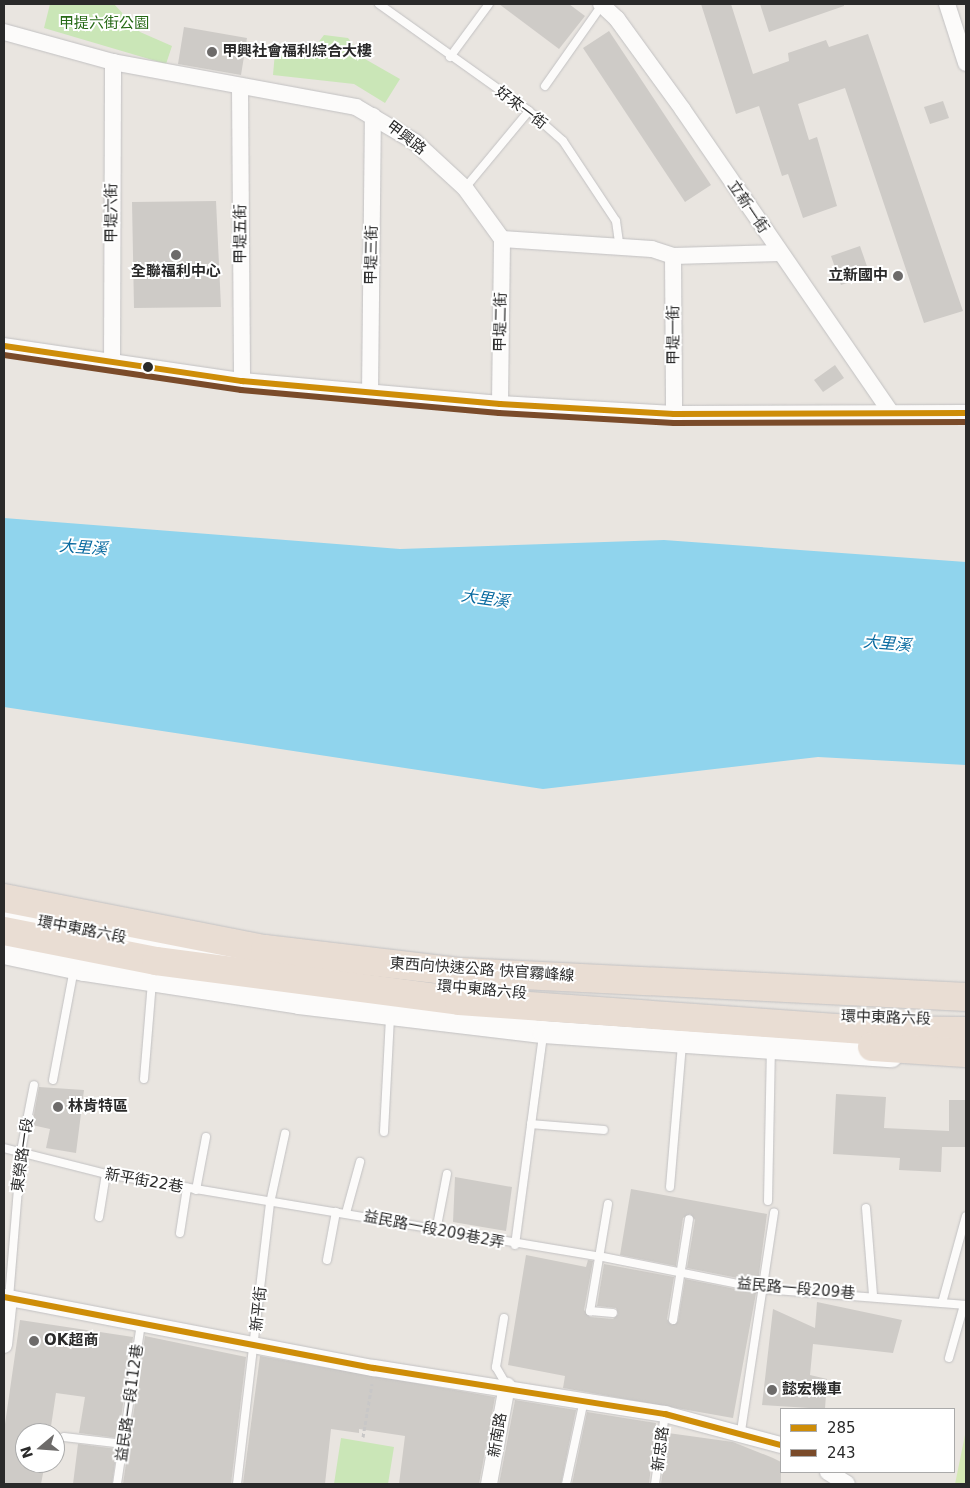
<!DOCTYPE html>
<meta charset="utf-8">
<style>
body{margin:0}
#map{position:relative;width:970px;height:1488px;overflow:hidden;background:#e9e5e0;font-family:"DejaVu Sans","Noto Sans TC",sans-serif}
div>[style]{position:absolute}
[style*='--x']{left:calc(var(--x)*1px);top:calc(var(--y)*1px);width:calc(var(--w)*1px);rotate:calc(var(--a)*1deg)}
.green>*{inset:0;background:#cae6b7}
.pitch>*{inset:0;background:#d5e9b5}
.water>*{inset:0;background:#90d4ed}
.building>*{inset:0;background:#cecbc7}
.path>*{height:3px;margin-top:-1.5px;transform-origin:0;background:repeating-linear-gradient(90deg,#c8c7c7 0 4px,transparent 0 6.5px)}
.roads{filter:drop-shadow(0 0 1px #c2c1c2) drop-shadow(0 0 1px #c2c1c2)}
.lane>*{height:8px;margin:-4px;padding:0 4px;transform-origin:4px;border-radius:4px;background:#fcfbfa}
.street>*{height:16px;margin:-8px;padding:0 8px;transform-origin:8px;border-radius:8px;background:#fcfbfa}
.secondary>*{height:22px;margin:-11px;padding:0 11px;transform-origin:11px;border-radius:11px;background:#fcfbfa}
.highway>*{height:28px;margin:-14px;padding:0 14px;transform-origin:14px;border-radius:14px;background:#e9ddd3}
.bus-1>*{height:6px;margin:-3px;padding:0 3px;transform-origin:3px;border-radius:3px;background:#ce8d08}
.bus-2>*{height:6px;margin:-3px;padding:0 3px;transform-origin:3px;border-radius:3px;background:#7a4b2a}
.dots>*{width:14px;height:14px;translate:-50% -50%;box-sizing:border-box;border:2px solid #fff;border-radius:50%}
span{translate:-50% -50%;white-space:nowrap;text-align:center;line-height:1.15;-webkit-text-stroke:4px #fff;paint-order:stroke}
.park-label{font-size:15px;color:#276a17}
.poi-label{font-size:15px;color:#2a2a2a;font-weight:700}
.left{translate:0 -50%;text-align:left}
.right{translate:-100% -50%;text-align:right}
.street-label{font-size:15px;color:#2a2a2a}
.water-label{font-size:16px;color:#086aa0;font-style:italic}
.frame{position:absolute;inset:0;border:5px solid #2a2a2a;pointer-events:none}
.legend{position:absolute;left:780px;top:1408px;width:175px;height:65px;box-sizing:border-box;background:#fff;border:1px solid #aaa;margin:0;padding:6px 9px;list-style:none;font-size:15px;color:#2a2a2a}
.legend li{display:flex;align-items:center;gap:10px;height:25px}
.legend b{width:25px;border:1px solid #aaa}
.north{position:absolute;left:15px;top:1423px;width:50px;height:50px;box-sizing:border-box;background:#fff;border:1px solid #aaa;border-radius:50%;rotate:252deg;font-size:14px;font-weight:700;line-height:20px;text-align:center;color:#2a2a2a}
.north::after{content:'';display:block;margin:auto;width:18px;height:22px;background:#6d6b6a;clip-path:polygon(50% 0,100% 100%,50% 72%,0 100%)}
</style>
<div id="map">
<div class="green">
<i style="clip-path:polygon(50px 4px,114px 4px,140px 32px,172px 46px,166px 64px,44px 28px)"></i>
<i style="clip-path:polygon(324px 35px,348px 38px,365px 59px,400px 79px,385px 103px,354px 84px,273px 75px,275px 52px,306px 58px)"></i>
<i style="clip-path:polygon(341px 1438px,394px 1447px,388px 1484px,334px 1484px)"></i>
</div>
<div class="pitch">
<i style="clip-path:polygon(966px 1430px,966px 1484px,955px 1484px)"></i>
</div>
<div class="water">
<i style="clip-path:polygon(4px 518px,400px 549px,664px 540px,966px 562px,966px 765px,818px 757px,543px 789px,4px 707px)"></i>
</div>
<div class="building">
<i style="clip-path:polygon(499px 4px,569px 4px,585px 16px,559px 49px)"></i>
<i style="clip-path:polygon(701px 4px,731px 4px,753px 74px,789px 61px,788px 53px,826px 40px,829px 47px,868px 34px,963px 311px,924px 323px,845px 88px,798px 104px,809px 140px,817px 137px,837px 206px,803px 218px,788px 174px,782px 176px,759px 106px,736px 114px)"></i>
<i style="clip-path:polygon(760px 4px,844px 4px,844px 6px,769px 32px)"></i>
<i style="clip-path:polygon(184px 27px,247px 38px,241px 75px,178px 64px)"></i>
<i style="clip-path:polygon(609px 31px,711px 185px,685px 202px,583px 48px)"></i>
<i style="clip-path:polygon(943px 101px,949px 118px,930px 124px,924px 107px)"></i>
<i style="clip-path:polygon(216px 201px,221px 307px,134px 308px,132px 202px)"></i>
<i style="clip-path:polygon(860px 246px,870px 275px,841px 285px,831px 256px)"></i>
<i style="clip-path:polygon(835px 365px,844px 378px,823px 392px,814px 380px)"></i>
<i style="clip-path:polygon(39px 1087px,84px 1090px,76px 1153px,46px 1148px,50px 1129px,32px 1125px)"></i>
<i style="clip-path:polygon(836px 1094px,886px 1097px,884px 1128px,949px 1131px,949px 1100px,966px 1100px,966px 1147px,942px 1147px,941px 1172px,899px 1170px,900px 1158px,833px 1154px)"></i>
<i style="clip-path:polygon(455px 1177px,512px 1187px,506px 1231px,453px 1222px)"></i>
<i style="clip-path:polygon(631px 1189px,767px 1214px,758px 1282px,687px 1268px,695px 1220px,690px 1214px,683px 1218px,676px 1266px,620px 1255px)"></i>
<i style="clip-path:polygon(526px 1255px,586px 1267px,588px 1260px,593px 1261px,584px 1310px,590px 1317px,613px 1319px,618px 1314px,616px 1308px,597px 1306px,604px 1264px,674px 1277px,667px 1319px,672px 1325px,678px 1321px,685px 1279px,756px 1293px,733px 1418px,563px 1388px,565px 1376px,508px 1365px)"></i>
<i style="clip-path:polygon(817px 1302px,902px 1320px,893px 1353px,813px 1344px,810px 1375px,827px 1379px,825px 1409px,762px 1405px,773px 1309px,815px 1328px)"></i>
<i style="clip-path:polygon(20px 1320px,133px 1337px,118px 1438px,79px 1433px,85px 1397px,56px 1393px,50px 1433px,25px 1433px,25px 1463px,45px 1463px,41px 1484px,4px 1484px,4px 1431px)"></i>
<i style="clip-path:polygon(145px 1336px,246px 1357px,231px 1484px,123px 1484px)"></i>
<i style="clip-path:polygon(260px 1356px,495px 1397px,479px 1484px,399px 1484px,405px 1436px,359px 1429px,359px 1433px,331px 1429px,325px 1484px,243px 1484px)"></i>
<i style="clip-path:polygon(515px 1400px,576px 1410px,561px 1484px,499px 1484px)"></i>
<i style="clip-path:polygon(587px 1412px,656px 1423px,649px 1484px,572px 1484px)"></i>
<i style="clip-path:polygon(668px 1433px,733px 1442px,773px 1458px,781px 1462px,781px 1484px,661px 1484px)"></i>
<i style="clip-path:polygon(78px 1444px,117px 1449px,112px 1484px,73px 1484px)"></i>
</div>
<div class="path">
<i style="--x:363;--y:1437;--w:54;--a:-80.4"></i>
</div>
<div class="roads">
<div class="lane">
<i style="--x:379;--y:4;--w:184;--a:35.5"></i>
<i style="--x:529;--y:111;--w:45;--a:41.4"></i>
<i style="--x:563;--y:141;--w:96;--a:56.5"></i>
<i style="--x:616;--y:221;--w:27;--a:82"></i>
<i style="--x:450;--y:57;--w:66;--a:-53.7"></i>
<i style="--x:545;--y:86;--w:99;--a:-54.9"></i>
<i style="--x:465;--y:188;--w:100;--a:-50.3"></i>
<i style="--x:144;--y:1079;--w:97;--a:-85.3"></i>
<i style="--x:53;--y:1080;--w:113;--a:-79.3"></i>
<i style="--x:531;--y:1124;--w:73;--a:4.7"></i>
<i style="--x:384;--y:1132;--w:116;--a:-87"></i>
<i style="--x:4;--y:1148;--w:105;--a:14.3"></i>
<i style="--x:106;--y:1174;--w:499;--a:9.5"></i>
<i style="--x:598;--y:1256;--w:168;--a:11.3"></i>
<i style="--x:763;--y:1289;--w:204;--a:4.5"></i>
<i style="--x:670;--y:1187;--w:144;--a:-85.2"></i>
<i style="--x:196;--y:1190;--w:54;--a:-79.3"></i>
<i style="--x:768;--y:1201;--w:152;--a:-88.9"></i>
<i style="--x:608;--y:1204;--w:109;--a:99.5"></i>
<i style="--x:590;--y:1311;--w:23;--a:5"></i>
<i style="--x:866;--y:1208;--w:87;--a:85.4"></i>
<i style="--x:346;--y:1213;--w:53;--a:-74.6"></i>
<i style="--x:99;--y:1217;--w:44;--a:-80.8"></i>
<i style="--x:436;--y:1231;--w:58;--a:-79.1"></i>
<i style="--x:180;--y:1233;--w:46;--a:-81.2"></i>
<i style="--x:515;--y:1245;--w:213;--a:-82.4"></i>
<i style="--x:327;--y:1260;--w:49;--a:-79.4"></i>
<i style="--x:9;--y:1298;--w:147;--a:-85.3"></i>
<i style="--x:21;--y:1151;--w:67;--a:-78.9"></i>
<i style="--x:942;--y:1303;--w:90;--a:-74.6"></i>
<i style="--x:504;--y:1318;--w:50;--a:99.3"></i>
<i style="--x:496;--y:1367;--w:22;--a:60"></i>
<i style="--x:673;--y:1320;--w:102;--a:-81"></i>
<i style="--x:949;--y:1358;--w:55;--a:-74.2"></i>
<i style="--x:741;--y:1431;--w:221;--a:-81.4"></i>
<i style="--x:64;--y:1437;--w:60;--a:6.7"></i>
<i style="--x:117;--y:1484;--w:163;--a:-81.5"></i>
<i style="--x:237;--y:1484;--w:283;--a:-83.3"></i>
<i style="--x:270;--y:1203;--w:71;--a:-77.7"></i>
<i style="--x:566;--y:1484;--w:86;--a:-77.9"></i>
<i style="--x:655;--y:1484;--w:71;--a:-81.9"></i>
</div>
<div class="street">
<i style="--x:601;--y:4;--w:22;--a:43"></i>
<i style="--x:617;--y:19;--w:112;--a:54"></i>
<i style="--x:683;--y:110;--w:369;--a:55.5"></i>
<i style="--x:947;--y:4;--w:62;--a:72.1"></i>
<i style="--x:4;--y:32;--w:113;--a:15.4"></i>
<i style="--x:113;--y:62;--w:247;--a:10.5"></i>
<i style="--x:356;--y:107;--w:69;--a:30.7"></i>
<i style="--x:415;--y:142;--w:68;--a:42.6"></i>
<i style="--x:465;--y:188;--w:63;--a:54"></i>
<i style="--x:502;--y:239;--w:150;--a:3.8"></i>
<i style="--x:652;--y:249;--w:22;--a:18"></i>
<i style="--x:673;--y:256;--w:107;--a:-1.6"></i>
<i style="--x:240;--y:88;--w:293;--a:89.6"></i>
<i style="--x:673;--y:256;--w:158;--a:89.6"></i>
<i style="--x:4;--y:346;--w:241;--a:8.4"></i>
<i style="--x:242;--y:381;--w:259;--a:5.1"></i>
<i style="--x:500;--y:404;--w:174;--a:3.3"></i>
<i style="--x:674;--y:414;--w:292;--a:-0.2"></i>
<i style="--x:112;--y:363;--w:301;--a:-89.8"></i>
<i style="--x:370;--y:394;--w:278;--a:-89.4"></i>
<i style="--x:500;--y:404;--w:165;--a:-89.3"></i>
<i style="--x:4;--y:1297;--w:377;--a:10.9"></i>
<i style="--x:374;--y:1368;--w:295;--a:9"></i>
<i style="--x:665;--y:1414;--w:120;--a:15"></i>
<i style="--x:4;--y:1345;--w:47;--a:-83.9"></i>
<i style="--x:828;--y:1472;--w:22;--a:32"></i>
<i style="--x:489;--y:1484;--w:100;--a:-79.6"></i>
</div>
<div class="secondary">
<i style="--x:4;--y:915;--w:248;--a:10.7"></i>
<i style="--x:4;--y:953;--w:82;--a:12"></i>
<i style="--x:84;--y:970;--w:218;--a:8.7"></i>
<i style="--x:299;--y:1003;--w:247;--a:6.8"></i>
<i style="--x:544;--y:1032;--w:348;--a:4"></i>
</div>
<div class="highway">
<i style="--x:4;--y:898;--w:266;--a:11.1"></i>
<i style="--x:265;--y:949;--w:198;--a:6.7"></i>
<i style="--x:462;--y:972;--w:505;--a:2.84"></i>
<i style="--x:4;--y:931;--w:155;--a:11.2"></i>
<i style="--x:156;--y:961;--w:306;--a:7.5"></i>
<i style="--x:459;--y:1001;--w:410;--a:4.1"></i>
<i style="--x:868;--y:1030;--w:98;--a:0.6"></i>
<i style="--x:872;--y:1047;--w:94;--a:3.7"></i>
</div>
</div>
<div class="bus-1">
<i style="--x:4;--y:346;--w:241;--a:8.4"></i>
<i style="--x:242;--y:381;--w:259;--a:5.1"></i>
<i style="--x:500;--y:404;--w:174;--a:3.3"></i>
<i style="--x:674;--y:414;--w:292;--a:-0.2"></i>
<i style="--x:4;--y:1297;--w:377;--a:10.9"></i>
<i style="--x:374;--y:1368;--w:295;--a:9"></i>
<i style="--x:665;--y:1414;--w:120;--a:15"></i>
</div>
<div class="bus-2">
<i style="--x:4;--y:355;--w:240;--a:8.4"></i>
<i style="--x:241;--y:390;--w:259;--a:5.1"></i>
<i style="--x:499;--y:413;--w:175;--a:3.3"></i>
<i style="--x:674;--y:423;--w:292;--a:-0.2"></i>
</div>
<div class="dots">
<i style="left:212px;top:52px;background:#6d6b6a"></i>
<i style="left:176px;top:255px;background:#6d6b6a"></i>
<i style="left:898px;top:276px;background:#6d6b6a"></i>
<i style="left:148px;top:367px;background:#2a2a2a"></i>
<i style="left:58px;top:1107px;background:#6d6b6a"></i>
<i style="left:34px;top:1341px;background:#6d6b6a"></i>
<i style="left:772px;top:1390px;background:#6d6b6a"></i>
</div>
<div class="park-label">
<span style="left:104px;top:24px">甲提六街公園</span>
</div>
<div class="poi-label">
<span class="left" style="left:222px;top:52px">甲興社會福利綜合大樓</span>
<span style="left:176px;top:272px">全聯福利中心</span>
<span class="right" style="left:888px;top:276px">立新國中</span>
<span class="left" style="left:68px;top:1107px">林肯特區</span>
<span class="left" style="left:44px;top:1341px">OK超商</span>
<span class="left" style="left:782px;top:1390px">懿宏機車</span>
</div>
<div class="street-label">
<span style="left:521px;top:108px;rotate:37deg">好來一街</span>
<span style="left:406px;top:138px;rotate:37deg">甲興路</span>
<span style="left:748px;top:207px;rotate:56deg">立新一街</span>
<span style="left:112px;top:213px;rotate:-90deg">甲堤六街</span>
<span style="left:241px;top:234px;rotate:-90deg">甲堤五街</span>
<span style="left:372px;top:255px;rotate:-89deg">甲堤三街</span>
<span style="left:501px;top:322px;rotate:-89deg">甲堤二街</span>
<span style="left:674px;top:335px;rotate:-90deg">甲堤一街</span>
<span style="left:82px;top:930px;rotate:11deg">環中東路六段</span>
<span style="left:482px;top:970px;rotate:4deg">東西向快速公路 快官霧峰線</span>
<span style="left:482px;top:990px;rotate:5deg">環中東路六段</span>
<span style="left:886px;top:1018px;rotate:2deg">環中東路六段</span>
<span style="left:23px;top:1155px;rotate:-82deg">東榮路一段</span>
<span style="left:144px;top:1181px;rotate:10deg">新平街22巷</span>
<span style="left:434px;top:1230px;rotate:11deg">益民路一段209巷2弄</span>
<span style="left:796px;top:1289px;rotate:5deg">益民路一段209巷</span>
<span style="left:259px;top:1309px;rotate:-84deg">新平街</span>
<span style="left:130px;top:1403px;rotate:-82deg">益民路一段112巷</span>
<span style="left:498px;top:1435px;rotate:-80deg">新南路</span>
<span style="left:661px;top:1449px;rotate:-83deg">新忠路</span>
</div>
<div class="water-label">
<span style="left:83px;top:548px;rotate:4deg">大里溪</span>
<span style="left:485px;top:599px;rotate:8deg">大里溪</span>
<span style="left:887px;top:644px;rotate:5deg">大里溪</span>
</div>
<div class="frame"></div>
<ul class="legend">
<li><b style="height:6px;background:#ce8d08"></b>285</li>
<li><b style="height:6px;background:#7a4b2a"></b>243</li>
</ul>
<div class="north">N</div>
</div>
